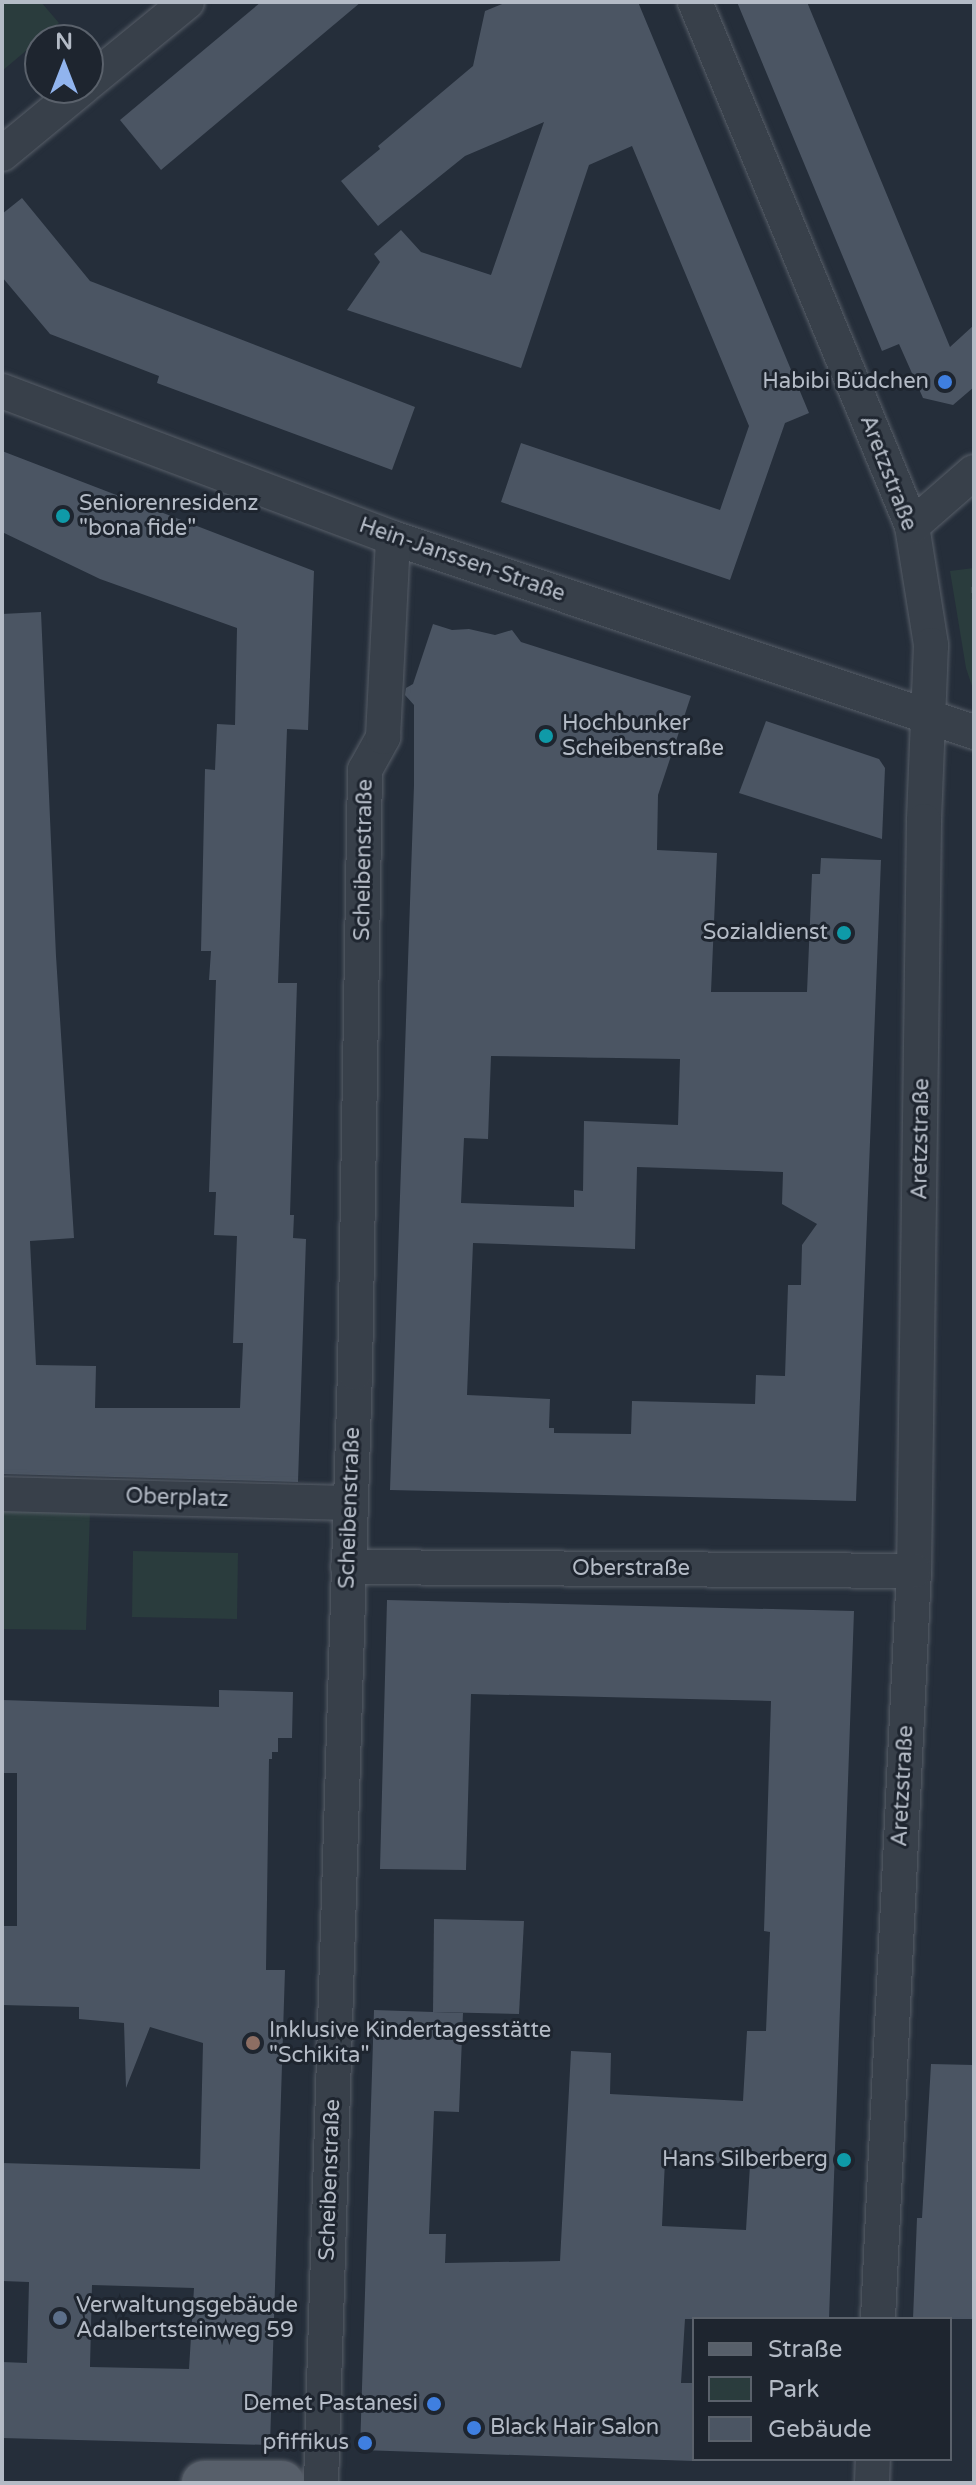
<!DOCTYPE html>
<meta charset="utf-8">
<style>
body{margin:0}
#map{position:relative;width:976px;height:2485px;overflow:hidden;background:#252e3a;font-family:"Varela Round",sans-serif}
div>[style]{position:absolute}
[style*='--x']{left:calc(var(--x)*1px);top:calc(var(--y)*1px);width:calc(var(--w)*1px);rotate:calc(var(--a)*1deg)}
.green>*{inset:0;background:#2a3c3d}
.building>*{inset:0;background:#4b5563}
.path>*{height:5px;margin-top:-2.5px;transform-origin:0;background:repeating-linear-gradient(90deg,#47575a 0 6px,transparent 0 12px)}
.roads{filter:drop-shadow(0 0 2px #575e68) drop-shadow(0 0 2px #575e68)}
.street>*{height:34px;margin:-17px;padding:0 17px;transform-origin:17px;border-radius:17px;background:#38404a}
.primary>*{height:44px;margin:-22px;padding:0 22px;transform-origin:22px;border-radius:22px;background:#575f6a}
.dots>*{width:22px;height:22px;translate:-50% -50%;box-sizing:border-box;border:4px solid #1e252f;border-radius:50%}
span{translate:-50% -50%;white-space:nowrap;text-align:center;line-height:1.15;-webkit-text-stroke:6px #1e252f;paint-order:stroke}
.poi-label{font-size:22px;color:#b4bbc6}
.right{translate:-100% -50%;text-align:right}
.left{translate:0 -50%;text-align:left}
.street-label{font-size:22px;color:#b4bbc6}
.frame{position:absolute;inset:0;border:4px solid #b4bbc6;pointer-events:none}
.legend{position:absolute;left:692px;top:2317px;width:260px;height:144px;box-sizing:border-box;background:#1e252f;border:2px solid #5a616b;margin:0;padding:10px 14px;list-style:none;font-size:24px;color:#b4bbc6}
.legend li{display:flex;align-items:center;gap:16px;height:40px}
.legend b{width:40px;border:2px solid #5a616b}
.north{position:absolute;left:24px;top:24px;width:80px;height:80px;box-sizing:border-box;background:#1e252f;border:2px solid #5a616b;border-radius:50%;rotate:0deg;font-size:22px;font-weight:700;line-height:32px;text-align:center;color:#b4bbc6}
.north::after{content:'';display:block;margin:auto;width:28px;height:36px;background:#91b4ee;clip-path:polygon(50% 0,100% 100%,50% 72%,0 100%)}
</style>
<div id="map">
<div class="green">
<i style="clip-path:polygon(2px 2px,41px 2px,59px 23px,2px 71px)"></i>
<i style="clip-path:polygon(974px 568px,974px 692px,966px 668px,950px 571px)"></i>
<i style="clip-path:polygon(2px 1509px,90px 1512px,86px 1630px,2px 1629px)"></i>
<i style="clip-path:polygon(133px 1551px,238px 1553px,237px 1619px,132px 1617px)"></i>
</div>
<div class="building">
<i style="clip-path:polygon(261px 2px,361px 2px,161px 170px,120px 120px)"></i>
<i style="clip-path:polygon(507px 2px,638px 2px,809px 413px,785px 423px,730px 580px,501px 502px,521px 443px,720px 510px,749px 426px,632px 146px,589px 165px,521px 368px,347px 310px,380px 262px,374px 254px,401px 230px,421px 252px,491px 275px,544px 122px,465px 156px,378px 226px,341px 181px,380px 149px,378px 146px,473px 66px,485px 11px)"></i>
<i style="clip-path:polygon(737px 2px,807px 2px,950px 347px,974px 325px,974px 387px,953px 405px,923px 398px,899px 344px,882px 351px)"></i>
<i style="clip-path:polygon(22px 198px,90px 281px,415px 407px,392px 470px,157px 383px,159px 376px,50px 334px,2px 277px,2px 214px)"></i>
<i style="clip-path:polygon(2px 451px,314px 571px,308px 730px,287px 729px,278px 983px,297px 983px,290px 1215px,294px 1215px,293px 1238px,306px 1239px,298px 1482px,2px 1474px,2px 614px,41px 612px,56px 956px,74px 1238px,30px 1241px,36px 1365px,96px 1366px,95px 1408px,240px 1408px,243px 1343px,233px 1343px,237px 1236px,214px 1235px,216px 1192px,209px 1192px,216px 980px,209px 980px,211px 951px,201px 951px,205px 769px,215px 770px,217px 724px,235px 725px,237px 628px,100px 579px,2px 532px)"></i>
<i style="clip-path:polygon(evenodd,433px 624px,452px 630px,469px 629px,495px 635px,512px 630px,521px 642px,691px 696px,658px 795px,657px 850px,717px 853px,711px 992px,807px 992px,812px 874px,820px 874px,821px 858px,881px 860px,856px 1501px,390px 1490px,414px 785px,414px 705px,405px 695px,406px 688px,413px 684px,433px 624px,491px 1056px,680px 1059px,678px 1125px,584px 1121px,583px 1191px,574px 1190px,574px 1207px,461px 1203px,464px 1138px,488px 1139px,491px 1056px,433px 624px,637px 1167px,783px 1172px,782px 1204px,817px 1224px,802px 1245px,801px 1285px,788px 1285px,785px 1376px,756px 1375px,755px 1404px,632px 1401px,631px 1434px,554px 1433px,554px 1428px,549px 1428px,550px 1399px,467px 1395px,473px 1243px,635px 1249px,637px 1167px)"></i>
<i style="clip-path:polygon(766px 721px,879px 759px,885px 768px,882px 839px,739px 793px)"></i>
<i style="clip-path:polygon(evenodd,387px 1600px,854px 1611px,829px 2319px,685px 2319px,681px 2383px,694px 2383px,694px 2461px,360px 2450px,374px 2010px,463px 2013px,459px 2112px,434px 2111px,429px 2234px,446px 2234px,445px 2263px,560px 2261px,571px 2051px,611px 2053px,610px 2094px,743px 2101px,747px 2031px,766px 2031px,770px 1932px,764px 1931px,771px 1701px,471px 1694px,466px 1870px,380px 1869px,387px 1600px,665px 2160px,750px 2165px,746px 2230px,662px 2226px,665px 2160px)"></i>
<i style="clip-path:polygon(evenodd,219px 1690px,293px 1692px,292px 1738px,278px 1738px,278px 1752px,272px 1752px,272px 1759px,269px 1759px,266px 1970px,285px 1970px,270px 2445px,2px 2438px,2px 2362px,27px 2363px,29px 2282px,2px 2281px,2px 2163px,200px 2169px,203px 2043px,150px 2027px,126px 2088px,124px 2023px,79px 2019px,79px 2007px,2px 2005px,2px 1926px,17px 1926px,17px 1773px,2px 1773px,2px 1700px,219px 1707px,219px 1690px,92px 2285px,194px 2288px,189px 2369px,90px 2367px,92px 2285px)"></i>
<i style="clip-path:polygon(434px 1919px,524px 1921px,519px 2014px,433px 2012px)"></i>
<i style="clip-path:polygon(931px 2064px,974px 2065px,974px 2319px,913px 2319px,917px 2218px,922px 2218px)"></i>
</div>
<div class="path">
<i style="--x:974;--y:586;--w:13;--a:90"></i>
</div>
<div class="roads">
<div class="street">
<i style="--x:695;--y:2;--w:567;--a:67.5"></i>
<i style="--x:912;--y:526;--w:121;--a:80.9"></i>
<i style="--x:931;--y:645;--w:176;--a:92.3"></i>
<i style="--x:924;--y:821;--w:750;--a:90.76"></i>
<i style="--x:914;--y:1571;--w:749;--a:92.76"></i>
<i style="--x:88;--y:83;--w:128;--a:-39.3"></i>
<i style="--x:2;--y:154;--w:104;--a:-39.5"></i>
<i style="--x:2;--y:391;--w:418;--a:20.6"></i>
<i style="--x:393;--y:538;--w:613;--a:18.46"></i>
<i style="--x:912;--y:526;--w:82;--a:-41.1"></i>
<i style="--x:2;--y:1494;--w:349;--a:1.5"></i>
<i style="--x:348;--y:1567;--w:566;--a:0.4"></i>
<i style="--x:321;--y:2483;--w:1111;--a:-88.25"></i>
<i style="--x:355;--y:1373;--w:603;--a:-89.05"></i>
<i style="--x:365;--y:770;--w:38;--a:-61"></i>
<i style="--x:383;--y:737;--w:199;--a:-87.1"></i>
<i style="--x:872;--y:2483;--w:24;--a:-88"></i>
</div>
<div class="primary">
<i style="--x:204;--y:2483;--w:78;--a:0"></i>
</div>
</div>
<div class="dots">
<i style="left:945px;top:382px;background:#3f7fe0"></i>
<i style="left:63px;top:516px;background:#0f9aa8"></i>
<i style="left:546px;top:736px;background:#0f9aa8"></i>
<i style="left:844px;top:933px;background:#0f9aa8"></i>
<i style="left:253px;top:2043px;background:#8d6e63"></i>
<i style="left:844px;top:2160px;background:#0f9aa8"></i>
<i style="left:60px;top:2318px;background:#5c6f8a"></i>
<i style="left:434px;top:2404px;background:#3f7fe0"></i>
<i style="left:474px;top:2428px;background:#3f7fe0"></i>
<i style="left:365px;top:2443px;background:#3f7fe0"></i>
</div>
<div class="poi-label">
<span class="right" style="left:929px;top:382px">Habibi Büdchen</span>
<span class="left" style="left:79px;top:516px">Seniorenresidenz<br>"bona fide"</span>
<span class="left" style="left:562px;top:736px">Hochbunker<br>Scheibenstraße</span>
<span class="right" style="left:828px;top:933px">Sozialdienst</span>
<span class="left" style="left:269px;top:2043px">Inklusive Kindertagesstätte<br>"Schikita"</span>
<span class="right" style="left:828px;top:2160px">Hans Silberberg</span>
<span class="left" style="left:76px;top:2318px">Verwaltungsgebäude<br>Adalbertsteinweg 59</span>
<span class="right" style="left:418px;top:2404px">Demet Pastanesi</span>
<span class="left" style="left:490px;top:2428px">Black Hair Salon</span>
<span class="right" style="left:349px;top:2443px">pfiffikus</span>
</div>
<div class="street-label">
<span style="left:888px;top:473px;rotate:69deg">Aretzstraße</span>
<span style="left:462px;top:560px;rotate:19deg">Hein-Janssen-Straße</span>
<span style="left:364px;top:860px;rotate:-89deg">Scheibenstraße</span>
<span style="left:921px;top:1139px;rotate:-89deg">Aretzstraße</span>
<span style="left:177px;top:1498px;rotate:2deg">Oberplatz</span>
<span style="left:350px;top:1508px;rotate:-88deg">Scheibenstraße</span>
<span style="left:631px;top:1569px">Oberstraße</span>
<span style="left:903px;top:1786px;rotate:-87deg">Aretzstraße</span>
<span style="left:330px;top:2180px;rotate:-88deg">Scheibenstraße</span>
</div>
<div class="frame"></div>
<ul class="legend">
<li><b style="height:10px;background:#575f6a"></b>Straße</li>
<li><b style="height:22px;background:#2a3c3d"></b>Park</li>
<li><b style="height:22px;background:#4b5563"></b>Gebäude</li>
</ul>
<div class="north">N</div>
</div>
